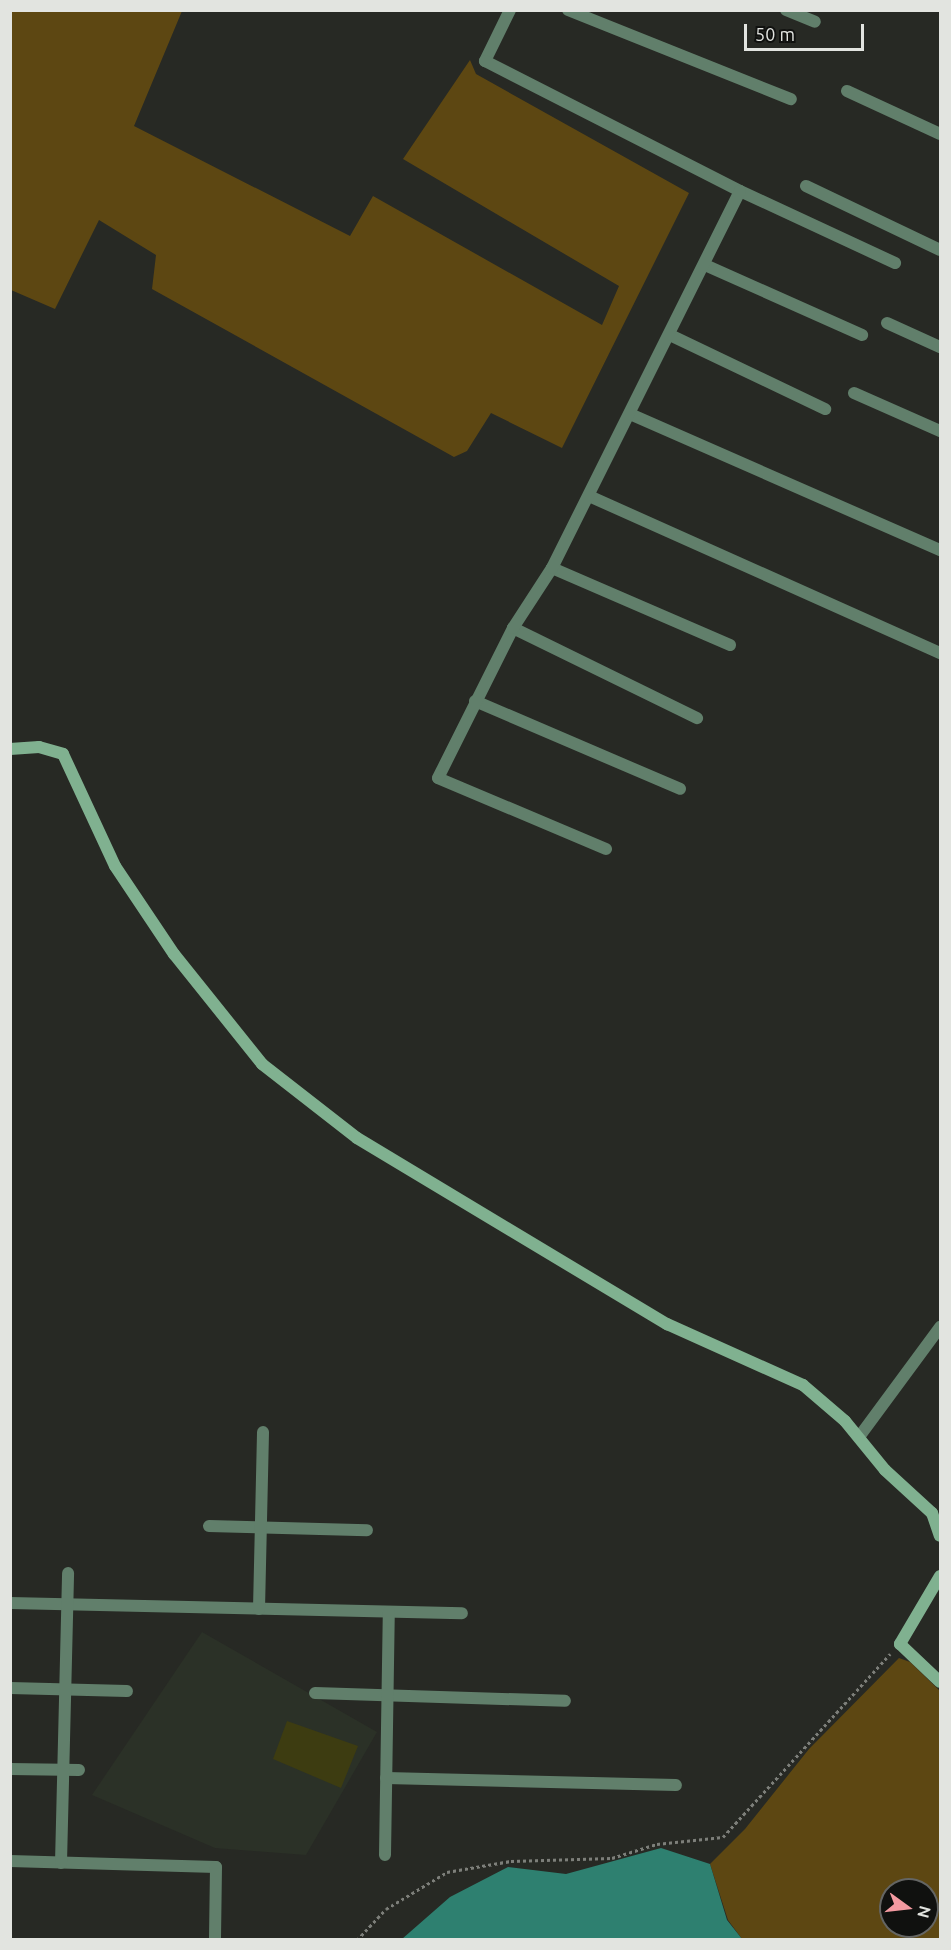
<!DOCTYPE html>
<style>
body{margin:0}
#map{position:relative;width:951px;height:1950px;overflow:hidden;background:#272924;font-family:Ubuntu,sans-serif}
div>[style]{position:absolute}
[style*='--x']{left:calc(var(--x)*1px);top:calc(var(--y)*1px);width:calc(var(--w)*1px);rotate:calc(var(--a)*1deg)}
.built>*{inset:0;background:#2b3127}
.green>*{inset:0;background:#5d4712}
.water>*{inset:0;background:#2e8070}
.building>*{inset:0;background:#3d3c11}
.path>*{height:3px;margin-top:-1.5px;transform-origin:0;background:repeating-linear-gradient(90deg,#7d7f7a 0 3px,transparent 0 6px)}
.street>*{height:12px;margin:-6px;padding:0 6px;transform-origin:6px;border-radius:6px;background:#617f6b}
.secondary>*{height:12px;margin:-6px;padding:0 6px;transform-origin:6px;border-radius:6px;background:#80b190}
span{translate:-50% -50%;white-space:nowrap;text-align:center;line-height:1.15;-webkit-text-stroke:6px #10110f;paint-order:stroke}
.frame{position:absolute;inset:0;border:12px solid #e2e4e0;pointer-events:none}
.north{position:absolute;left:879px;top:1878px;width:60px;height:60px;box-sizing:border-box;background:#10110f;border:2px solid #646563;border-radius:50%;rotate:105deg;font-size:16px;font-weight:700;line-height:24px;text-align:center;color:#e2e4e0}
.north::after{content:'';display:block;margin:auto;width:21px;height:27px;background:#f49aa1;clip-path:polygon(50% 0,100% 100%,50% 72%,0 100%)}
.scale{position:absolute;left:744px;top:24px;width:120px;height:27px;box-sizing:border-box;border:3px solid #e2e4e0;border-top:0;padding-left:8px;font-size:18px;line-height:21px;white-space:nowrap;color:#e2e4e0;-webkit-text-stroke:4px #10110f;paint-order:stroke}
</style>
<div id="map">
<div class="built">
<i style="clip-path:polygon(202px 1632px,377px 1732px,306px 1855px,215px 1848px,92px 1795px)"></i>
</div>
<div class="green">
<i style="clip-path:polygon(10px 11px,182px 11px,134px 126px,350px 236px,373px 196px,602px 325px,619px 286px,403px 159px,470px 60px,476px 74px,689px 193px,562px 448px,491px 413px,467px 451px,454px 457px,152px 289px,156px 255px,99px 220px,55px 309px,11px 290px)"></i>
<i style="clip-path:polygon(evenodd,899px 1658px,910px 1662px,940px 1691px,940px 1939px,742px 1939px,728px 1920px,710px 1864px,745px 1829px,809px 1749px,899px 1658px,891px 1890px,927px 1890px,927px 1926px,891px 1926px,891px 1890px)"></i>
</div>
<div class="water">
<i style="clip-path:polygon(661px 1848px,710px 1864px,727px 1920px,742px 1939px,402px 1939px,450px 1897px,508px 1867px,566px 1874px)"></i>
</div>
<div class="building">
<i style="clip-path:polygon(287px 1721px,358px 1746px,341px 1788px,273px 1759px)"></i>
</div>
<div class="path">
<i style="--x:357;--y:1940;--w:42;--a:-46.9"></i>
<i style="--x:386;--y:1909;--w:71;--a:-31.2"></i>
<i style="--x:447;--y:1872;--w:65;--a:-9.8"></i>
<i style="--x:511;--y:1861;--w:101;--a:-1.7"></i>
<i style="--x:612;--y:1858;--w:47;--a:-17.3"></i>
<i style="--x:657;--y:1844;--w:66;--a:-6.1"></i>
<i style="--x:723;--y:1837;--w:248;--a:-47.6"></i>
</div>
<div class="street">
<i style="--x:510;--y:10;--w:57;--a:116.1"></i>
<i style="--x:485;--y:61;--w:286;--a:27"></i>
<i style="--x:740;--y:191;--w:171;--a:24.9"></i>
<i style="--x:568;--y:10;--w:240;--a:21.8"></i>
<i style="--x:786;--y:10;--w:31;--a:22"></i>
<i style="--x:847;--y:91;--w:102;--a:24.8"></i>
<i style="--x:806;--y:186;--w:148;--a:25.5"></i>
<i style="--x:705;--y:265;--w:172;--a:24"></i>
<i style="--x:887;--y:323;--w:58;--a:24.4"></i>
<i style="--x:670;--y:335;--w:172;--a:25.5"></i>
<i style="--x:854;--y:393;--w:94;--a:23.8"></i>
<i style="--x:630;--y:414;--w:339;--a:23.7"></i>
<i style="--x:589;--y:496;--w:385;--a:24.1"></i>
<i style="--x:552;--y:568;--w:194;--a:23.4"></i>
<i style="--x:513;--y:628;--w:205;--a:26.1"></i>
<i style="--x:475;--y:701;--w:223;--a:23.2"></i>
<i style="--x:606;--y:849;--w:182;--a:-157.1"></i>
<i style="--x:438;--y:778;--w:168;--a:-63.4"></i>
<i style="--x:513;--y:628;--w:72;--a:-57"></i>
<i style="--x:552;--y:568;--w:421;--a:-63.5"></i>
<i style="--x:859;--y:1437;--w:137;--a:-53.6"></i>
<i style="--x:209;--y:1526;--w:158;--a:1.5"></i>
<i style="--x:10;--y:1603;--w:452;--a:1.3"></i>
<i style="--x:259;--y:1609;--w:177;--a:-88.7"></i>
<i style="--x:10;--y:1688;--w:117;--a:1.5"></i>
<i style="--x:315;--y:1693;--w:250;--a:1.8"></i>
<i style="--x:10;--y:1769;--w:69;--a:0.8"></i>
<i style="--x:386;--y:1778;--w:290;--a:1.4"></i>
<i style="--x:385;--y:1855;--w:243;--a:-89.1"></i>
<i style="--x:10;--y:1861;--w:206;--a:1.7"></i>
<i style="--x:216;--y:1867;--w:73;--a:90.8"></i>
<i style="--x:61;--y:1863;--w:290;--a:-88.6"></i>
</div>
<div class="secondary">
<i style="--x:10;--y:749;--w:29;--a:-4"></i>
<i style="--x:39;--y:747;--w:25;--a:16"></i>
<i style="--x:63;--y:754;--w:123;--a:65.1"></i>
<i style="--x:115;--y:866;--w:106;--a:56.2"></i>
<i style="--x:174;--y:954;--w:141;--a:51.3"></i>
<i style="--x:262;--y:1064;--w:120;--a:37.9"></i>
<i style="--x:357;--y:1138;--w:362;--a:31"></i>
<i style="--x:667;--y:1324;--w:149;--a:24.2"></i>
<i style="--x:803;--y:1385;--w:55;--a:40.6"></i>
<i style="--x:845;--y:1421;--w:63;--a:50.8"></i>
<i style="--x:885;--y:1470;--w:64;--a:42.5"></i>
<i style="--x:932;--y:1513;--w:24;--a:71"></i>
<i style="--x:940;--y:1576;--w:79;--a:120.5"></i>
<i style="--x:900;--y:1644;--w:55;--a:43.5"></i>
</div>
<div class="frame"></div>
<div class="north">N</div>
<div class="scale">50 m</div>
</div>
